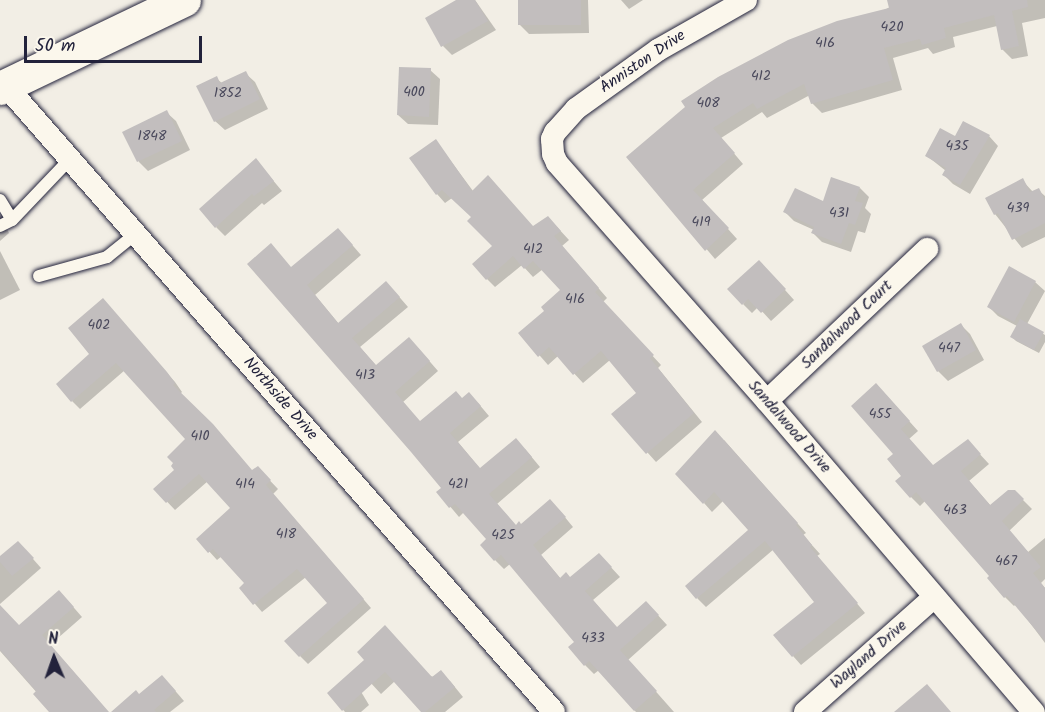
<!DOCTYPE html>
<style>
body{margin:0}
#map{position:relative;width:1045px;height:712px;overflow:hidden;background:#f2eee5;font-family:Kalam,sans-serif}
div>[style]{position:absolute}
[style*='--x']{left:calc(var(--x)*1px);top:calc(var(--y)*1px);width:calc(var(--w)*1px);rotate:calc(var(--a)*1deg)}
.shadow>*{inset:0;background:#0003}
.building>*{inset:0;background:#c2bebe}
.roads{filter:drop-shadow(0 0 2px #22223b) drop-shadow(0 0 2px #22223b)}
.service>*{height:12px;margin:-6px;padding:0 6px;transform-origin:6px;border-radius:6px;background:#fbf7ec}
.minor>*{height:22px;margin:-11px;padding:0 11px;transform-origin:11px;border-radius:11px;background:#fbf7ec}
.secondary>*{height:33px;margin:-16.5px;padding:0 16.5px;transform-origin:16.5px;border-radius:16.5px;background:#fbf7ec}
span{translate:-50% -50%;white-space:nowrap;text-align:center;line-height:1.15;-webkit-text-stroke:4.5px #fbf7ec;paint-order:stroke}
.number-label{font-size:14px;color:#4a495c}
.number-label span{-webkit-text-stroke-width:0}
.street-label{font-size:16px;color:#22223b}
.north{position:absolute;left:24px;top:628px;width:60px;height:60px;-webkit-text-stroke:4px #fbf7ec;paint-order:stroke;rotate:358deg;font-size:16px;font-weight:700;line-height:24px;text-align:center;color:#22223b}
.north::after{content:'';display:block;margin:auto;width:21px;height:27px;background:#22223b;clip-path:polygon(50% 0,100% 100%,50% 72%,0 100%)}
.scale{position:absolute;left:24px;top:36px;width:178px;height:27px;box-sizing:border-box;border:3px solid #22223b;border-top:0;padding-left:8px;font-size:18px;line-height:21px;white-space:nowrap;color:#22223b;-webkit-text-stroke:4px #fbf7ec;paint-order:stroke}
</style>
<div id="map">
<div class="shadow">
<i style="clip-path:polygon(459px 0,475px 0,496px 30px,452px 55px,443px 46px)"></i>
<i style="clip-path:polygon(519px 0,588px 0,589px 33px,529px 34px,519px 24px)"></i>
<i style="clip-path:polygon(621px 0,643px 0,629px 9px)"></i>
<i style="clip-path:polygon(902px 0,1045px 0,1045px 18px,1022px 23px,1028px 56px,1012px 59px,1002px 49px,997px 26px,953px 37px,955px 47px,933px 54px,928px 48px,893px 58px,902px 90px,822px 113px,812px 103px,810px 95px,767px 118px,762px 112px,721px 138px,743px 164px,702px 200px,737px 239px,715px 259px,628px 157px)"></i>
<i style="clip-path:polygon(430px 70px,440px 79px,438px 125px,408px 124px,398px 115px)"></i>
<i style="clip-path:polygon(245px 73px,255px 82px,268px 109px,225px 130px,215px 121px,216px 78px,223px 84px)"></i>
<i style="clip-path:polygon(166px 112px,176px 121px,190px 150px,148px 171px,139px 162px,124px 133px)"></i>
<i style="clip-path:polygon(989px 136px,998px 146px,970px 194px,953px 184px,944px 175px,946px 171px,927px 156px,956px 138px)"></i>
<i style="clip-path:polygon(436px 141px,473px 191px,534px 228px,557px 227px,569px 240px,562px 246px,607px 298px,603px 302px,661px 365px,658px 368px,702px 422px,656px 462px,613px 414px,638px 393px,610px 360px,583px 383px,558px 356px,548px 365px,520px 333px,546px 311px,562px 290px,543px 269px,533px 277px,522px 265px,495px 287px,487px 279px,495px 246px,473px 218px,452px 198px,445px 203px,437px 194px)"></i>
<i style="clip-path:polygon(256px 160px,282px 191px,264px 205px,262px 203px,225px 236px,216px 227px)"></i>
<i style="clip-path:polygon(1022px 180px,1033px 192px,1038px 190px,1045px 196px,1045px 237px,1022px 248px,995px 214px)"></i>
<i style="clip-path:polygon(860px 188px,869px 197px,865px 208px,871px 214px,865px 233px,858px 231px,851px 252px,822px 242px,813px 233px,814px 230px,794px 221px,785px 212px,824px 203px)"></i>
<i style="clip-path:polygon(0 215px,9px 233px,0 241px)"></i>
<i style="clip-path:polygon(347px 239px,361px 255px,315px 295px,339px 324px,395px 292px,408px 307px,360px 347px,377px 367px,418px 348px,438px 371px,403px 402px,420px 423px,462px 400px,478px 403px,489px 416px,458px 442px,481px 470px,525px 449px,540px 467px,497px 504px,516px 526px,559px 510px,573px 527px,541px 555px,561px 579px,571px 579px,608px 564px,620px 577px,593px 600px,617px 629px,655px 612px,667px 625px,628px 660px,674px 712px,636px 712px,599px 670px,594px 674px,585px 665px,576px 642px,510px 564px,504px 569px,495px 560px,488px 539px,464px 512px,459px 517px,438px 492px,443px 489px,292px 269px)"></i>
<i style="clip-path:polygon(0 251px,20px 290px,0 300px)"></i>
<i style="clip-path:polygon(768px 271px,794px 300px,771px 321px,758px 307px,752px 313px,743px 304px)"></i>
<i style="clip-path:polygon(1035px 282px,1045px 291px,1027px 324px,1045px 335px,1045px 342px,1039px 353px,1016px 341px,1012px 337px,1017px 326px,998px 316px,989px 307px)"></i>
<i style="clip-path:polygon(111px 309px,175px 382px,182px 392px,180px 394px,253px 472px,258px 468px,278px 489px,273px 494px,371px 608px,308px 664px,300px 656px,329px 603px,306px 577px,262px 612px,241px 588px,246px 584px,222px 556px,217px 560px,198px 539px,232px 508px,208px 481px,175px 510px,155px 489px,176px 470px,187px 439px,125px 370px,80px 409px,72px 401px)"></i>
<i style="clip-path:polygon(961px 325px,970px 334px,984px 360px,948px 381px,938px 371px,924px 346px)"></i>
<i style="clip-path:polygon(885px 394px,918px 431px,909px 439px,934px 467px,976px 450px,989px 464px,969px 481px,991px 506px,1014px 491px,1032px 509px,1009px 531px,1028px 552px,1045px 538px,1045px 579px,1041px 583px,1045px 588px,1045px 643px,1016px 604px,1014px 606px,1005px 597px,989px 578px,991px 576px,925px 501px,920px 506px,911px 497px,895px 454px)"></i>
<i style="clip-path:polygon(724px 440px,806px 533px,803px 535px,820px 554px,817px 556px,865px 613px,801px 665px,793px 656px,816px 602px,774px 549px,706px 607px,697px 598px,751px 530px,724px 500px,712px 512px,704px 503px)"></i>
<i style="clip-path:polygon(26px 551px,41px 568px,0 604px,0 557px)"></i>
<i style="clip-path:polygon(68px 601px,82px 617px,50px 645px,108px 712px,54px 712px,0 651px,0 606px,19px 627px)"></i>
<i style="clip-path:polygon(366px 660px,450px 681px,463px 697px,445px 712px,423px 712px,395px 681px,381px 694px,357px 668px)"></i>
<i style="clip-path:polygon(357px 685px,369px 705px,361px 712px,345px 712px,329px 693px)"></i>
<i style="clip-path:polygon(171px 686px,184px 701px,170px 712px,114px 712px,140px 696px)"></i>
</div>
<div class="building">
<i style="clip-path:polygon(456px 0,475px 0,488px 21px,441px 47px,425px 18px)"></i>
<i style="clip-path:polygon(518px 0,581px 0,581px 25px,518px 25px)"></i>
<i style="clip-path:polygon(887px 0,1027px 0,1028px 7px,1012px 11px,1019px 46px,1001px 50px,994px 15px,944px 28px,946px 38px,922px 45px,920px 39px,884px 48px,893px 80px,811px 104px,804px 84px,757px 109px,753px 103px,713px 128px,735px 153px,693px 190px,729px 228px,705px 251px,626px 157px,685px 107px,681px 101px,718px 77px,788px 40px,837px 21px,889px 8px)"></i>
<i style="clip-path:polygon(399px 67px,431px 68px,429px 117px,397px 115px)"></i>
<i style="clip-path:polygon(246px 71px,260px 99px,214px 122px,196px 86px,217px 76px,220px 83px)"></i>
<i style="clip-path:polygon(167px 110px,182px 141px,137px 162px,122px 132px)"></i>
<i style="clip-path:polygon(963px 121px,990px 135px,960px 185px,942px 175px,946px 168px,925px 156px,940px 128px,955px 136px)"></i>
<i style="clip-path:polygon(436px 139px,472px 191px,488px 175px,533px 226px,548px 216px,561px 231px,554px 236px,599px 288px,595px 292px,654px 355px,650px 358px,694px 413px,646px 454px,611px 414px,636px 393px,601px 351px,573px 375px,549px 347px,538px 357px,518px 333px,544px 311px,541px 307px,560px 290px,533px 261px,524px 269px,513px 256px,486px 280px,472px 264px,492px 246px,467px 221px,471px 217px,442px 190px,436px 195px,409px 158px)"></i>
<i style="clip-path:polygon(256px 158px,274px 181px,254px 196px,252px 194px,215px 228px,199px 209px)"></i>
<i style="clip-path:polygon(831px 177px,860px 187px,855px 201px,863px 203px,855px 225px,849px 223px,841px 244px,811px 233px,814px 227px,783px 212px,795px 188px,823px 201px)"></i>
<i style="clip-path:polygon(1023px 178px,1030px 192px,1039px 188px,1045px 200px,1045px 223px,1012px 240px,998px 213px,994px 215px,985px 198px)"></i>
<i style="clip-path:polygon(338px 228px,353px 245px,307px 285px,338px 323px,386px 281px,400px 297px,352px 338px,376px 365px,409px 337px,430px 361px,395px 392px,420px 421px,456px 391px,462px 398px,469px 392px,481px 406px,450px 433px,480px 468px,516px 438px,532px 457px,489px 494px,516px 525px,519px 521px,521px 524px,550px 499px,566px 517px,533px 545px,560px 578px,566px 572px,570px 577px,599px 553px,612px 567px,585px 591px,617px 627px,646px 601px,659px 615px,620px 650px,657px 691px,634px 711px,589px 661px,584px 666px,568px 647px,574px 642px,501px 555px,494px 561px,480px 545px,486px 539px,455px 504px,449px 508px,436px 492px,441px 488px,411px 452px,247px 264px,271px 243px,291px 267px)"></i>
<i style="clip-path:polygon(759px 260px,786px 289px,761px 313px,748px 299px,742px 305px,727px 289px)"></i>
<i style="clip-path:polygon(1009px 266px,1036px 281px,1014px 322px,987px 307px)"></i>
<i style="clip-path:polygon(103px 298px,167px 372px,175px 383px,173px 385px,213px 424px,252px 470px,258px 466px,271px 480px,266px 485px,364px 599px,299px 657px,284px 641px,327px 603px,297px 569px,253px 605px,239px 588px,244px 583px,213px 549px,208px 553px,196px 539px,230px 508px,199px 474px,166px 503px,153px 489px,174px 470px,171px 466px,173px 463px,167px 457px,185px 439px,116px 363px,71px 402px,56px 384px,89px 354px,68px 328px)"></i>
<i style="clip-path:polygon(1020px 319px,1044px 332px,1034px 350px,1010px 337px)"></i>
<i style="clip-path:polygon(961px 323px,976px 350px,937px 372px,922px 346px)"></i>
<i style="clip-path:polygon(876px 383px,910px 421px,901px 429px,933px 465px,968px 439px,981px 454px,961px 471px,990px 505px,1008px 490px,1015px 490px,1024px 499px,1002px 521px,1041px 567px,1033px 573px,1045px 588px,1045px 641px,1007px 596px,1004px 598px,987px 578px,989px 576px,916px 492px,910px 498px,895px 481px,901px 476px,887px 459px,893px 454px,851px 406px)"></i>
<i style="clip-path:polygon(715px 430px,798px 523px,796px 525px,812px 545px,810px 547px,858px 603px,792px 657px,773px 635px,814px 602px,765px 541px,696px 599px,685px 586px,748px 530px,714px 492px,703px 504px,675px 474px)"></i>
<i style="clip-path:polygon(18px 541px,34px 558px,12px 576px,0 562px,0 556px)"></i>
<i style="clip-path:polygon(59px 590px,74px 607px,42px 635px,109px 712px,49px 712px,33px 694px,36px 691px,0 650px,0 605px,19px 625px)"></i>
<i style="clip-path:polygon(385px 625px,432px 677px,441px 670px,455px 687px,425px 712px,421px 712px,385px 672px,342px 711px,327px 693px,364px 660px,357px 652px)"></i>
<i style="clip-path:polygon(162px 675px,176px 691px,154px 710px,156px 712px,111px 712px,136px 690px,139px 694px)"></i>
<i style="clip-path:polygon(927px 684px,951px 712px,894px 712px)"></i>
</div>
<div class="roads">
<div class="service">
<i style="--x:0;--y:200;--w:23;--a:59"></i>
<i style="--x:0;--y:226;--w:13;--a:-27"></i>
<i style="--x:12;--y:220;--w:84;--a:-46.4"></i>
<i style="--x:39;--y:276;--w:71;--a:-15.6"></i>
<i style="--x:107;--y:257;--w:36;--a:-39"></i>
</div>
<div class="minor">
<i style="--x:746;--y:0;--w:101;--a:150.4"></i>
<i style="--x:658;--y:50;--w:101;--a:144.3"></i>
<i style="--x:576;--y:109;--w:31;--a:132"></i>
<i style="--x:555;--y:132;--w:8;--a:113"></i>
<i style="--x:552;--y:139;--w:15;--a:86"></i>
<i style="--x:553;--y:154;--w:10;--a:66"></i>
<i style="--x:557;--y:163;--w:317;--a:48.6"></i>
<i style="--x:767;--y:401;--w:410;--a:49.4"></i>
<i style="--x:5;--y:85;--w:833;--a:48.79"></i>
<i style="--x:767;--y:401;--w:221;--a:-43.5"></i>
<i style="--x:805;--y:712;--w:173;--a:-41.7"></i>
</div>
<div class="secondary">
<i style="--x:0;--y:88;--w:204;--a:-25.6"></i>
</div>
</div>
<div class="number-label">
<span style="left:892px;top:27px">420</span>
<span style="left:825px;top:43px">416</span>
<span style="left:761px;top:76px">412</span>
<span style="left:414px;top:92px">400</span>
<span style="left:228px;top:93px">1852</span>
<span style="left:708px;top:103px">408</span>
<span style="left:152px;top:136px">1848</span>
<span style="left:957px;top:146px">435</span>
<span style="left:1018px;top:208px">439</span>
<span style="left:839px;top:213px">431</span>
<span style="left:701px;top:222px">419</span>
<span style="left:533px;top:249px">412</span>
<span style="left:575px;top:299px">416</span>
<span style="left:99px;top:325px">402</span>
<span style="left:949px;top:348px">447</span>
<span style="left:365px;top:375px">413</span>
<span style="left:880px;top:414px">455</span>
<span style="left:200px;top:436px">410</span>
<span style="left:245px;top:484px">414</span>
<span style="left:458px;top:484px">421</span>
<span style="left:955px;top:510px">463</span>
<span style="left:286px;top:534px">418</span>
<span style="left:503px;top:535px">425</span>
<span style="left:1006px;top:561px">467</span>
<span style="left:593px;top:638px">433</span>
</div>
<div class="street-label">
<span style="left:643px;top:62px;rotate:-34deg">Anniston Drive</span>
<span style="left:847px;top:325px;rotate:-44deg">Sandalwood Court</span>
<span style="left:280px;top:399px;rotate:49deg">Northside Drive</span>
<span style="left:789px;top:427px;rotate:49deg">Sandalwood Drive</span>
<span style="left:869px;top:655px;rotate:-41deg">Wayland Drive</span>
</div>
<div class="north">N</div>
<div class="scale">50 m</div>
</div>
